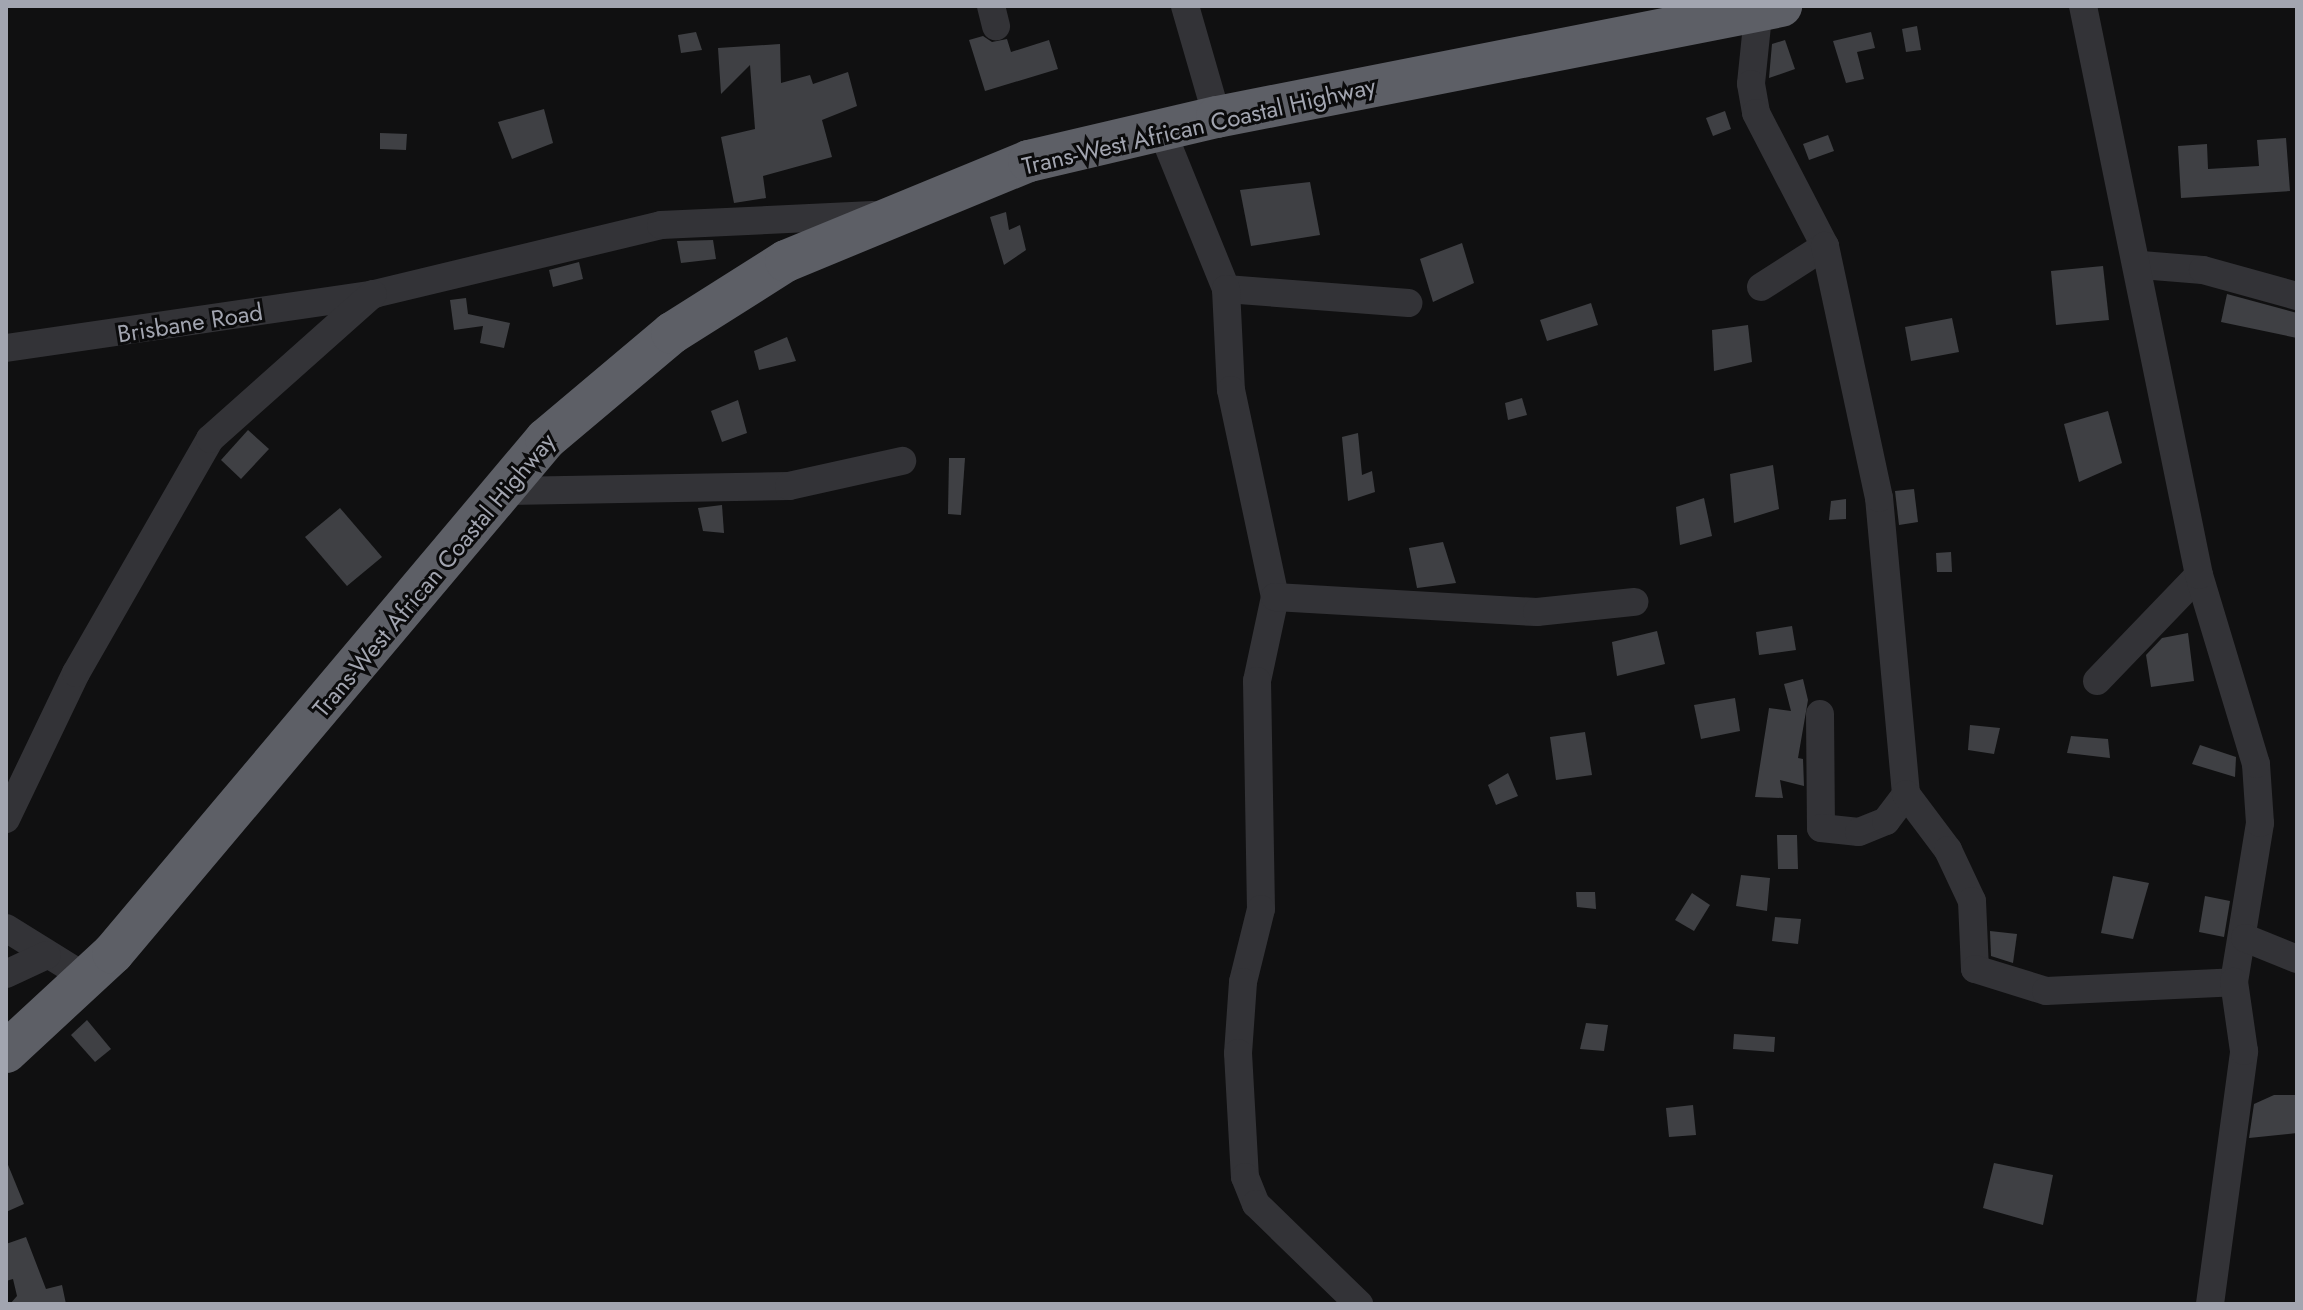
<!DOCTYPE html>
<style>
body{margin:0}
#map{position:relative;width:2303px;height:1310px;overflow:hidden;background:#101011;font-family:Jost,sans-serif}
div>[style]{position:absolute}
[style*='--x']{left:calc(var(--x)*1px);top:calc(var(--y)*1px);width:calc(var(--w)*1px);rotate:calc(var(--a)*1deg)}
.building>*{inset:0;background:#3f4044}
.minor>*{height:28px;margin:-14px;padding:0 14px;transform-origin:14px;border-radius:14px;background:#333337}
.highway>*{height:42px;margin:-21px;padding:0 21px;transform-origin:21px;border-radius:21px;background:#5d5f66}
span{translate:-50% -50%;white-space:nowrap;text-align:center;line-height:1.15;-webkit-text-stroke:6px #0b0b0c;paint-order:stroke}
.street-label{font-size:24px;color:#a2a5b0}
.frame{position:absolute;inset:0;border:8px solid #a2a5b0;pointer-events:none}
</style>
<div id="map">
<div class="building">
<i style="clip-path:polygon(1917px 26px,1921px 50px,1906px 52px,1902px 29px)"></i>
<i style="clip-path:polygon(696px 32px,702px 50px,681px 53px,678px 35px)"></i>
<i style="clip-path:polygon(1871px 32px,1875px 48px,1857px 52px,1864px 79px,1846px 83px,1833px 41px)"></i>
<i style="clip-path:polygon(983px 36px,992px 42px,1007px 39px,1011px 52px,1049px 40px,1058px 69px,985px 91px,969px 40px)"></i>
<i style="clip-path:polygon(1785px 40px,1795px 69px,1769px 78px,1772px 44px)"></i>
<i style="clip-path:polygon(780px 44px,781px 83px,810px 75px,813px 84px,848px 72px,857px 106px,822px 120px,832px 157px,763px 176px,766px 198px,734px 203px,721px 137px,755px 129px,750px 65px,721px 94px,718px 48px)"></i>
<i style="clip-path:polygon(544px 109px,553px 143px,512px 159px,498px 122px)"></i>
<i style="clip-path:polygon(1725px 111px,1731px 129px,1713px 136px,1706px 118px)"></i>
<i style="clip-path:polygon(380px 133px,407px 134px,406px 150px,380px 149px)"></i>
<i style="clip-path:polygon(1828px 135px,1834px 151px,1809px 160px,1803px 144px)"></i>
<i style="clip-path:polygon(2286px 138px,2290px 191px,2181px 198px,2178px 146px,2207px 144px,2208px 169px,2259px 166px,2257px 140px)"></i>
<i style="clip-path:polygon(1310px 182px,1320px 235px,1251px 246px,1240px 190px)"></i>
<i style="clip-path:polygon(1006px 212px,1009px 230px,1020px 225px,1026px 250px,1004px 265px,990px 217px)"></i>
<i style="clip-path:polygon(713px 240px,716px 259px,681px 263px,677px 241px)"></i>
<i style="clip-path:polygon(1462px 243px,1474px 283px,1433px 302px,1420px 259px)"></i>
<i style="clip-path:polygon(579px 262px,583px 279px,553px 287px,549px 270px)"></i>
<i style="clip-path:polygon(2103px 266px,2109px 320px,2056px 325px,2051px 271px)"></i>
<i style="clip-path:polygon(2227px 294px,2297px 313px,2297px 338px,2221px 322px)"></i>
<i style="clip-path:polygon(466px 298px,468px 314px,510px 323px,504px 348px,480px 343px,483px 326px,454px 330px,450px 300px)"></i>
<i style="clip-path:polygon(1591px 303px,1598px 325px,1547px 341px,1540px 320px)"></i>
<i style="clip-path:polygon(1952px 318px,1959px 352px,1911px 361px,1905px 327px)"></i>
<i style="clip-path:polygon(1748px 325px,1752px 362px,1714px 371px,1712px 330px)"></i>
<i style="clip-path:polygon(787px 337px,796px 361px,759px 370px,754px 351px)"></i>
<i style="clip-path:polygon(1522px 398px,1527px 415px,1508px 420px,1505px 403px)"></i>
<i style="clip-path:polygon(738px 400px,747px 433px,722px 442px,711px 411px)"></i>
<i style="clip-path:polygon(2108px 411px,2122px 463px,2079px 482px,2064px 424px)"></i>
<i style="clip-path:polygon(248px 430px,269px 449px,241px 479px,221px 460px)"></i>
<i style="clip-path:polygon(1358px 433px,1362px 475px,1372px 471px,1375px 492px,1348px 501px,1342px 437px)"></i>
<i style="clip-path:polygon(949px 458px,965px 458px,961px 515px,948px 514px)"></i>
<i style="clip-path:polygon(1773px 465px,1779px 509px,1734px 523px,1730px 474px)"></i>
<i style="clip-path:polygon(1914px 489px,1918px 522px,1899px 525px,1895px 491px)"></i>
<i style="clip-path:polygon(1704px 498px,1712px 536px,1680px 545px,1676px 507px)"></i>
<i style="clip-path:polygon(1846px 499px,1846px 519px,1829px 520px,1831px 501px)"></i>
<i style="clip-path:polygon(722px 505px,724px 533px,703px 531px,698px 508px)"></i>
<i style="clip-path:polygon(340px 508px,382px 557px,347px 586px,305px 537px)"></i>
<i style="clip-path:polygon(1443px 542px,1456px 583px,1417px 588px,1409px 548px)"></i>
<i style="clip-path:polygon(1951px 552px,1952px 572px,1937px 572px,1936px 553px)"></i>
<i style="clip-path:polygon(1792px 626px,1796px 650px,1759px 655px,1756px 632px)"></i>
<i style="clip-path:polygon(1657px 631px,1665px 664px,1617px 676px,1612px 642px)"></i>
<i style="clip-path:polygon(2188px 633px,2194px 681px,2151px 687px,2146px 655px,2162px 638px)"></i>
<i style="clip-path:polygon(1803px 679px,1808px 700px,1798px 758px,1803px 759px,1804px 786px,1780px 780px,1783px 798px,1755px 797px,1769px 708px,1791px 711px,1784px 684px)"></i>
<i style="clip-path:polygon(1735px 698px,1740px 731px,1701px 739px,1694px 705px)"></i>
<i style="clip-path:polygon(1970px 725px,2000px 728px,1994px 754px,1968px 750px)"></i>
<i style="clip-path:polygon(1585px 732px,1592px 775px,1556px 780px,1550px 737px)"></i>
<i style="clip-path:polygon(2071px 736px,2108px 739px,2110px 758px,2067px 753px)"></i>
<i style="clip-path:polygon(2200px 745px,2236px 757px,2235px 777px,2192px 764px)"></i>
<i style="clip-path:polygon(1508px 773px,1518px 796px,1496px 805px,1488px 785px)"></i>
<i style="clip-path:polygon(1777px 835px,1797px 835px,1798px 869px,1778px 869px)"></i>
<i style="clip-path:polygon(1741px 875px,1770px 878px,1767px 911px,1736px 906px)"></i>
<i style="clip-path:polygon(2113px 876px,2149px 883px,2133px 939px,2101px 933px)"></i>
<i style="clip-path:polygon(1576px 892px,1595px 892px,1596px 909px,1577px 907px)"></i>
<i style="clip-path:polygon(1692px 893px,1710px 905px,1694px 931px,1675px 920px)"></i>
<i style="clip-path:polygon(2205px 896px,2230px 901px,2224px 937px,2199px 932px)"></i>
<i style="clip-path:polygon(1775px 917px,1801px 919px,1798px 944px,1772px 941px)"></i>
<i style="clip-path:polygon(1990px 931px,2017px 934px,2013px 963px,1991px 956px)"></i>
<i style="clip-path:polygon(87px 1020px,111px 1049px,95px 1062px,71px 1035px)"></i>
<i style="clip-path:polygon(1586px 1023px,1608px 1025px,1604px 1051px,1580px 1049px)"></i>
<i style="clip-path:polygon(1734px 1034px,1775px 1037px,1774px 1052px,1733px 1049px)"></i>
<i style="clip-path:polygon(2274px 1095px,2297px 1095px,2297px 1133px,2249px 1138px,2254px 1104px)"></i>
<i style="clip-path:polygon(1693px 1105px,1696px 1135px,1669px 1137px,1666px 1108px)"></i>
<i style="clip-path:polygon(6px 1160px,24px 1204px,6px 1212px)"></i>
<i style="clip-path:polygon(1994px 1163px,2053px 1175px,2043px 1225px,1983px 1208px)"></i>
<i style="clip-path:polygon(26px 1237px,46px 1289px,62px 1285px,66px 1304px,10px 1304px,17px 1296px,13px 1279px,6px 1281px,6px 1244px)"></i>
</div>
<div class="minor">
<i style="--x:991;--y:6;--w:21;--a:76"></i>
<i style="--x:1185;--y:6;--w:116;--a:73.9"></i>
<i style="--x:1759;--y:6;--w:78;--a:95.9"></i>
<i style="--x:1751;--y:84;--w:29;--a:80"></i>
<i style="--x:1756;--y:113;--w:150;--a:62.6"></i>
<i style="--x:1825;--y:246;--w:76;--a:147.4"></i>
<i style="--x:1162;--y:131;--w:170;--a:67.9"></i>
<i style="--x:1226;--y:289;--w:183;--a:4.4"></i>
<i style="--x:2141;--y:265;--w:62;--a:4.6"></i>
<i style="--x:2203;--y:270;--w:98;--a:15.5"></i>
<i style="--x:1226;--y:289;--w:101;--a:87.2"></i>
<i style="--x:1231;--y:390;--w:212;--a:78"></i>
<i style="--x:1275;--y:597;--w:86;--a:102.1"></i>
<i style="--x:1257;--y:681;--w:228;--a:89"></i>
<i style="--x:1261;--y:909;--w:75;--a:103.9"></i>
<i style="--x:1243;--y:982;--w:71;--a:94"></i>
<i style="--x:1238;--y:1053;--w:124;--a:86.8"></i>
<i style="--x:1245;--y:1177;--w:29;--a:68"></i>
<i style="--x:1256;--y:1204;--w:144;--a:44.2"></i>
<i style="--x:6;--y:348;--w:372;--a:-8.3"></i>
<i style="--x:374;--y:294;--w:295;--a:-13.5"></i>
<i style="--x:661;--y:225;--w:212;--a:-2.7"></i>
<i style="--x:505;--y:491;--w:284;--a:-1"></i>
<i style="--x:789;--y:486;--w:116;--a:-12.5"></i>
<i style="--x:1275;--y:597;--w:262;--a:3.3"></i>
<i style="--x:1537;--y:612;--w:98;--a:-5.9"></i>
<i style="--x:2097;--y:681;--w:147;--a:-46.1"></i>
<i style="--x:1820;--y:714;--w:114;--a:89.5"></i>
<i style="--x:1821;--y:828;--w:38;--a:6"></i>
<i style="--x:1859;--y:832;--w:29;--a:-22"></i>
<i style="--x:1886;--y:821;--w:34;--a:-53"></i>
<i style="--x:1906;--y:794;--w:297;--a:-95.2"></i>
<i style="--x:1879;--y:498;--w:258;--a:-102.1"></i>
<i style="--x:1906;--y:794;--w:70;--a:53.1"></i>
<i style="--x:1948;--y:850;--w:56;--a:64.8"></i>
<i style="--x:1972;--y:901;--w:68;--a:87.5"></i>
<i style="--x:1975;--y:969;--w:74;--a:17.2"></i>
<i style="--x:2046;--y:991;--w:188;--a:-2.7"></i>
<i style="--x:2234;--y:982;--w:161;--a:-80.7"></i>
<i style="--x:2260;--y:823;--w:59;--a:-93.9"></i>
<i style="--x:2256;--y:764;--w:197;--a:-106.8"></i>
<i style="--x:2199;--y:575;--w:581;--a:-101.52"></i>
<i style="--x:6;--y:819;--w:162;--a:-64.4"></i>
<i style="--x:76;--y:673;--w:270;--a:-60.2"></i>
<i style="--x:210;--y:439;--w:218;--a:-41.7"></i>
<i style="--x:6;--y:928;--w:99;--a:31.8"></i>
<i style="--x:2245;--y:938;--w:56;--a:22"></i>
<i style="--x:6;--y:974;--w:45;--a:-24.9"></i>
<i style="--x:2210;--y:1304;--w:255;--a:-82.3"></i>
<i style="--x:2244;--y:1051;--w:70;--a:-98.2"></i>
</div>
<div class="highway">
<i style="--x:6;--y:1052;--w:146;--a:-42.8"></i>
<i style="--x:113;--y:953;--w:672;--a:-49.89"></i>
<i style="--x:546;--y:439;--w:165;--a:-40.1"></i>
<i style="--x:672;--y:333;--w:135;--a:-32.3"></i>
<i style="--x:786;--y:261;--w:263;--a:-22.4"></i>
<i style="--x:1029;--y:161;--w:193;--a:-13.2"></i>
<i style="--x:1217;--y:117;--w:575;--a:-11.13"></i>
</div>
<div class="street-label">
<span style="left:1199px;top:126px;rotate:-13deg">Trans-West African Coastal Highway</span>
<span style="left:190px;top:323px;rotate:-9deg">Brisbane Road</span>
<span style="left:434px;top:575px;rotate:-50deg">Trans-West African Coastal Highway</span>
</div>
<div class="frame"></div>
</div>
